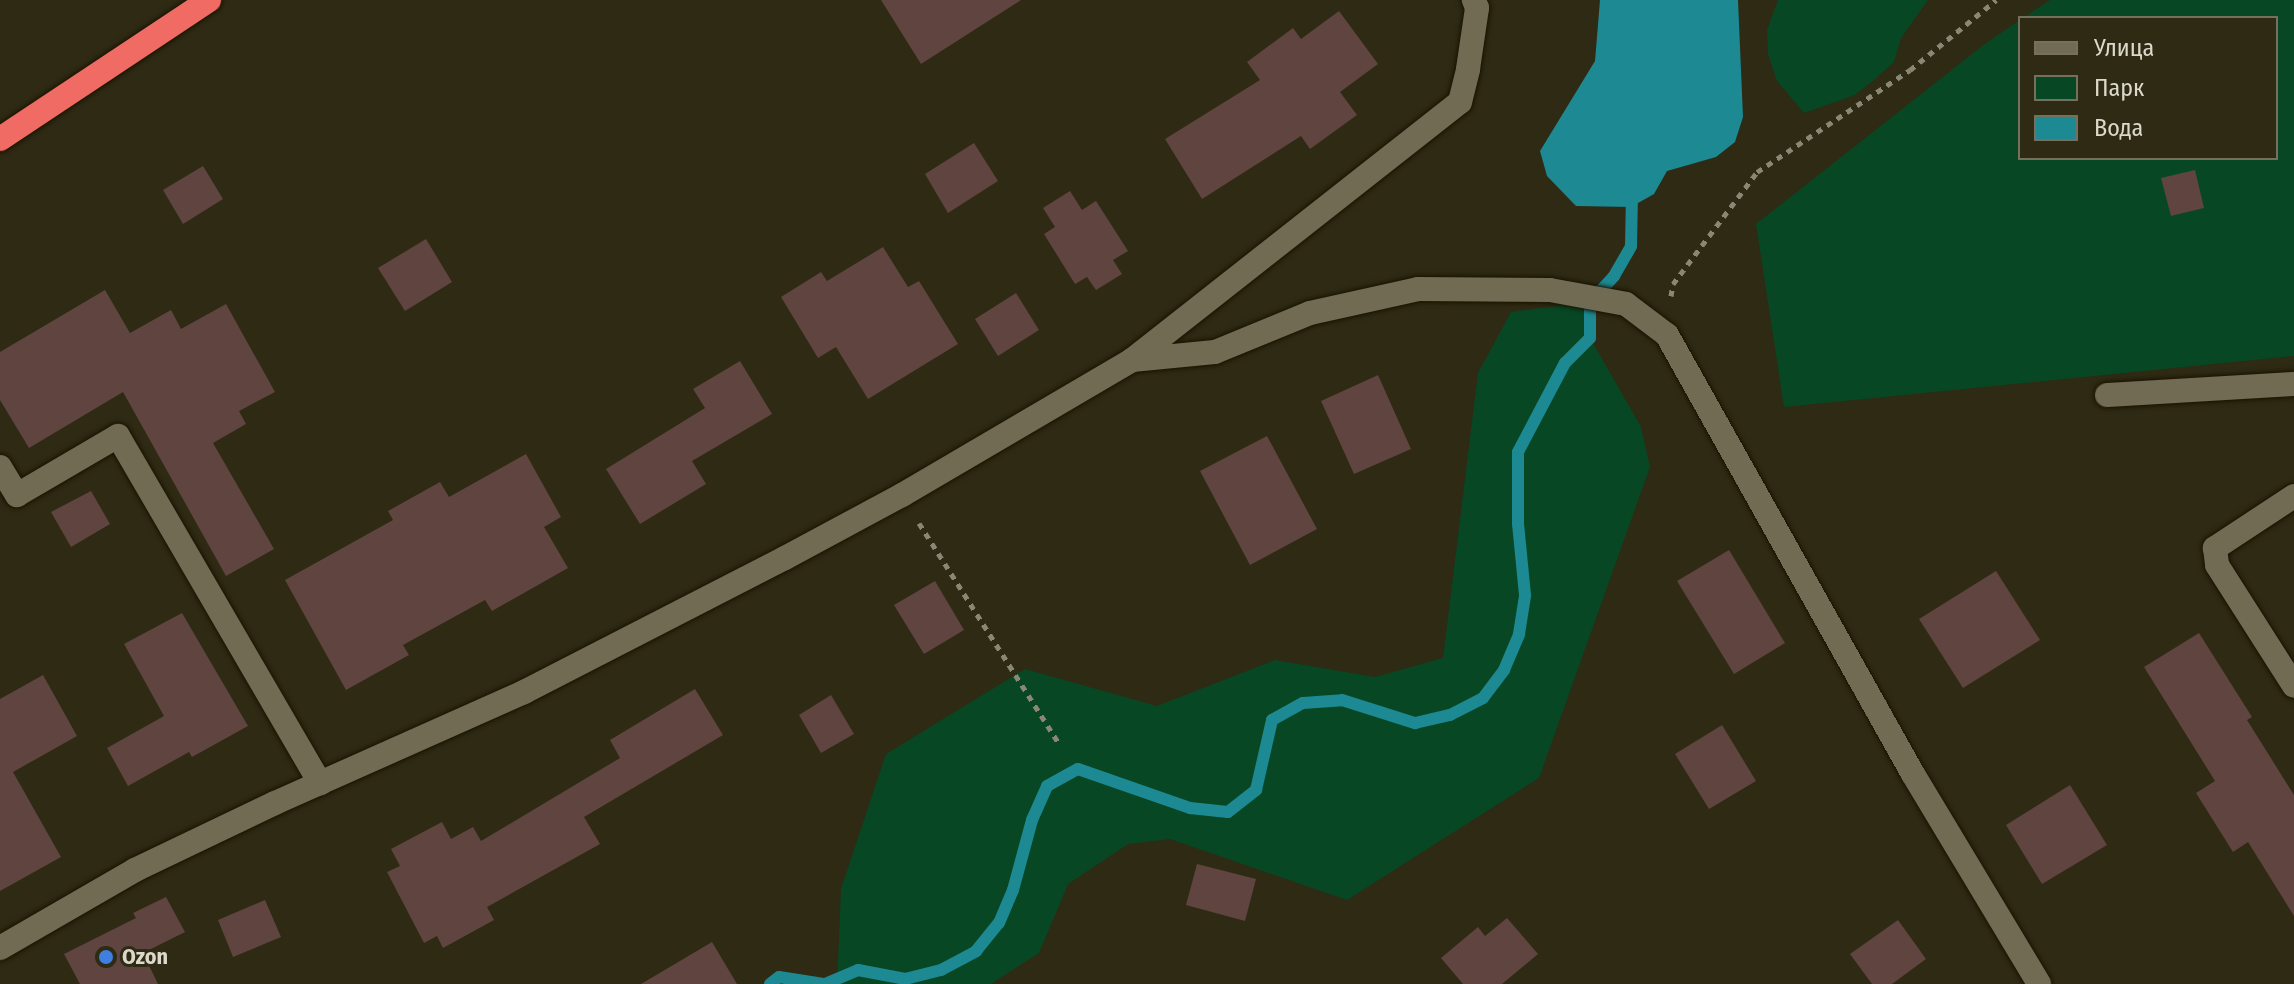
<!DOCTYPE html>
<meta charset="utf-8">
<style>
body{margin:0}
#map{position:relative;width:2294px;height:984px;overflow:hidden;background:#2f2a13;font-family:"Fira Sans Condensed",sans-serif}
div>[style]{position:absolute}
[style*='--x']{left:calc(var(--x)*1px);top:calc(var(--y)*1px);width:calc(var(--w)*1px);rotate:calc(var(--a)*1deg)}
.green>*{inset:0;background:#074723}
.water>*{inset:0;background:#1c8993}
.stream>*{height:12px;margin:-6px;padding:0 6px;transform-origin:6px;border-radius:6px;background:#1c8993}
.building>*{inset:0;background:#5f4440}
.path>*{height:5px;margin-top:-2.5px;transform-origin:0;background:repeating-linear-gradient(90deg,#8a8775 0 6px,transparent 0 12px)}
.roads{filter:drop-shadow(0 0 2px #181300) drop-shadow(0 0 2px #181300)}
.minor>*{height:24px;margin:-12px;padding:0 12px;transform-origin:12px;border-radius:12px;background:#706b52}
.highway>*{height:24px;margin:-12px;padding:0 12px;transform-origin:12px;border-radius:12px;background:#ef6b64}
.dots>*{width:22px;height:22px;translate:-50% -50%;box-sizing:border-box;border:4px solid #2f2a13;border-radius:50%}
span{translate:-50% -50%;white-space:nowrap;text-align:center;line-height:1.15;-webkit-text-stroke:6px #2f2a13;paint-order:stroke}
.poi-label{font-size:22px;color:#dbd9cb;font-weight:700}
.left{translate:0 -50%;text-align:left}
.legend{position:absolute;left:2018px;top:16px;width:260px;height:144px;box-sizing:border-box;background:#2f2a13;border:2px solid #74705d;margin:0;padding:10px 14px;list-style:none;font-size:24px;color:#dbd9cb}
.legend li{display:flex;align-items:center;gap:16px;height:40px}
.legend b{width:40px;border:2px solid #74705d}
</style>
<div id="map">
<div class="green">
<i style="clip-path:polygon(1778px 0,1928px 0,1901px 38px,1894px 62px,1874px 80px,1855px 95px,1804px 113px,1777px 81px,1768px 54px,1767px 30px)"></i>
<i style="clip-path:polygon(2050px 0,2294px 0,2294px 356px,1784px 407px,1756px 224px,1986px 43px,2020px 20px,2020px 158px,2276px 158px,2276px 18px,2023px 18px)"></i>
<i style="clip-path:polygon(1590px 302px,1590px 338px,1641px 427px,1650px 467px,1539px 778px,1347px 900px,1170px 839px,1128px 844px,1068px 884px,1039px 953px,991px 984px,837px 984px,841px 889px,886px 754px,1025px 669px,1157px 706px,1275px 660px,1375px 677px,1443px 658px,1478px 373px,1511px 312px)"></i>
</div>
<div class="water">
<i style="clip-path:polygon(1600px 0,1738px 0,1743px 117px,1735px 142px,1716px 157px,1667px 171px,1654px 194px,1631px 207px,1576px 206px,1547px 176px,1540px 151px,1595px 61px)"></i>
</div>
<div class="stream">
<i style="--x:770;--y:984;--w:11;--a:-38"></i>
<i style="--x:779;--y:977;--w:45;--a:9"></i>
<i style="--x:825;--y:984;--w:36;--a:-23"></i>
<i style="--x:858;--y:970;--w:48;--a:10.8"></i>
<i style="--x:905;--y:979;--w:37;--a:-14"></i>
<i style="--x:941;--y:970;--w:40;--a:-28"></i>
<i style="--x:976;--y:951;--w:36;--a:-51"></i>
<i style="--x:999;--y:923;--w:36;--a:-67"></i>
<i style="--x:1013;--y:890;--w:73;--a:-74.8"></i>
<i style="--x:1032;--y:820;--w:37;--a:-66"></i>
<i style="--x:1047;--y:786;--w:35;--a:-29"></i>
<i style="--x:1078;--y:769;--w:119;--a:19.2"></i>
<i style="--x:1190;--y:808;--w:38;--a:6"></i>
<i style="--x:1228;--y:812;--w:36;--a:-38"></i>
<i style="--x:1256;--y:790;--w:72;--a:-77.1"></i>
<i style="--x:1272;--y:720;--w:35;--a:-29"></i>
<i style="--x:1303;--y:703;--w:39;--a:-4"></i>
<i style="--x:1342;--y:700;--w:77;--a:17.5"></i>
<i style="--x:1415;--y:723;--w:36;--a:-13"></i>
<i style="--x:1450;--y:715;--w:37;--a:-27"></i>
<i style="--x:1483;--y:698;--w:35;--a:-53"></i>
<i style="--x:1504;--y:670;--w:39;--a:-67"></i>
<i style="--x:1519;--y:634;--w:39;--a:-81"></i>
<i style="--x:1525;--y:595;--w:71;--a:-95.6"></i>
<i style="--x:1518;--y:524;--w:72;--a:-90"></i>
<i style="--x:1518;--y:452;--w:101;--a:-62.2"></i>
<i style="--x:1565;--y:363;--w:35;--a:-45"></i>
<i style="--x:1590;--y:338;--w:36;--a:-90"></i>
<i style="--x:1590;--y:302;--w:35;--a:-47"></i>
<i style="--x:1614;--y:276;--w:34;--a:-60"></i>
<i style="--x:1631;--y:246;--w:52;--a:-88.9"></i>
</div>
<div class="building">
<i style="clip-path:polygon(881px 0,1021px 0,921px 64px)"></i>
<i style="clip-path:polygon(1339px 11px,1378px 64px,1340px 92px,1357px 115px,1310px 149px,1301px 136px,1202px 199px,1165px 139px,1260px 80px,1247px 62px,1293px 28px,1301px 39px)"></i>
<i style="clip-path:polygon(974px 143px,998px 181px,948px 213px,925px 174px)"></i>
<i style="clip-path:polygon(203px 166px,223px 199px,183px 224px,163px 190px)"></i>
<i style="clip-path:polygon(2195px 170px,2204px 208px,2171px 216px,2161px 178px)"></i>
<i style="clip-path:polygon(1070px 191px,1082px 210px,1096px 201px,1128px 251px,1113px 260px,1122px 274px,1096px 290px,1087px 277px,1075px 284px,1044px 234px,1055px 227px,1043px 208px)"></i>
<i style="clip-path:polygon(426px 239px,452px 282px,405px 311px,378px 268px)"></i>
<i style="clip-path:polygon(883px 247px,908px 287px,919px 281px,958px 344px,868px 399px,836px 347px,818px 358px,781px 297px,821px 272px,827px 281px)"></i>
<i style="clip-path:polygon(105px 290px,130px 333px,171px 310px,181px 329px,226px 304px,275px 392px,239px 411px,246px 424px,213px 443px,274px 549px,226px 576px,123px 392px,29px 448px,0 400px,0 352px)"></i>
<i style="clip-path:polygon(1016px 293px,1039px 330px,998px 356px,975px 319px)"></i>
<i style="clip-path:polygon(740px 361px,772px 414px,692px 461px,706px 484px,640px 524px,606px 469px,705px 408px,693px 389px)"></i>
<i style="clip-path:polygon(1378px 375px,1411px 449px,1354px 474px,1321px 401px)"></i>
<i style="clip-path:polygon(1267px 436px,1317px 529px,1250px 565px,1200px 471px)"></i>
<i style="clip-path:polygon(526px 454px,561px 517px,544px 527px,568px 568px,492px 611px,485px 600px,403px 645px,409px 655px,346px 690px,285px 580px,393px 520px,388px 511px,440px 482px,449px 497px)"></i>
<i style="clip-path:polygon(91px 491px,110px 524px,71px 547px,51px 512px)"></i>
<i style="clip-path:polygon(1729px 550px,1785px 643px,1734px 674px,1677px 581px)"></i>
<i style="clip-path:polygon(1996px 571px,2040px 640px,1963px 688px,1919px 619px)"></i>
<i style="clip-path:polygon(935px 581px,964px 630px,924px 654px,894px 605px)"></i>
<i style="clip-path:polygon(182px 613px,248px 726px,192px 757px,189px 752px,128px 786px,107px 748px,164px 716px,124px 644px)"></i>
<i style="clip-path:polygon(2199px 633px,2252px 717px,2247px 720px,2294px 795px,2294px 916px,2248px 842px,2233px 852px,2196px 793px,2215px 781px,2144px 667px)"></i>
<i style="clip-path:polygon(43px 675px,77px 736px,13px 772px,61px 857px,0 891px,0 699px)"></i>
<i style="clip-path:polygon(695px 689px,723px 735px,584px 817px,600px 844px,487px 907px,494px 920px,443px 948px,437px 936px,424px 943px,387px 872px,400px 866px,391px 849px,442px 822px,451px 839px,473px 827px,481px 841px,620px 758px,610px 740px)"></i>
<i style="clip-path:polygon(831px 695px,854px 734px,821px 753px,799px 715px)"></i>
<i style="clip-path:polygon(1722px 725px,1756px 781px,1709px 809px,1675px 754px)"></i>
<i style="clip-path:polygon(2070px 785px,2107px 845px,2042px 884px,2006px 825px)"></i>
<i style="clip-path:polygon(1197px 864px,1256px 879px,1245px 921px,1186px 905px)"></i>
<i style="clip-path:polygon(166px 897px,185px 932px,143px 953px,158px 984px,80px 984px,64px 954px,136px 918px,133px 913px)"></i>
<i style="clip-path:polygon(265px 900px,281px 937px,233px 957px,218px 920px)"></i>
<i style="clip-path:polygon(1507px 918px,1538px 954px,1502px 984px,1463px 984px,1441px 958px,1478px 927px,1485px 936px)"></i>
<i style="clip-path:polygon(1898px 920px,1926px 959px,1892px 984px,1872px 984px,1850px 954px)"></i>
<i style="clip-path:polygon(712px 942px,737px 984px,641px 984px)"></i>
</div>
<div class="path">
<i style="--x:1671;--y:296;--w:12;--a:-81"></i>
<i style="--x:1673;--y:284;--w:140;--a:-53.1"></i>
<i style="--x:1757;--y:172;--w:184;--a:-33.7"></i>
<i style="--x:1910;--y:70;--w:111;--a:-39.1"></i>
<i style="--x:919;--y:523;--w:259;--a:57.6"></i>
</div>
<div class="roads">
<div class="minor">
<i style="--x:1132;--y:360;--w:83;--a:-5.5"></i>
<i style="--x:1215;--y:352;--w:103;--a:-22.3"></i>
<i style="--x:1310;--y:313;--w:111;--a:-12.5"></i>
<i style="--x:1418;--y:289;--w:132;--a:0.4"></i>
<i style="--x:1550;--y:290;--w:77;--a:10.4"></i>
<i style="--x:1626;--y:304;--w:51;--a:37.1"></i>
<i style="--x:1667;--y:335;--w:503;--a:60.74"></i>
<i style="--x:1913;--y:774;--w:245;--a:59"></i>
<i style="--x:2107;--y:395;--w:187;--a:-3.4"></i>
<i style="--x:0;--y:467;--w:33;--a:59"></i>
<i style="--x:17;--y:495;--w:117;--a:-30.3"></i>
<i style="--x:118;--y:436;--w:402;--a:59.8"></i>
<i style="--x:2294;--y:496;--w:95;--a:146.6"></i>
<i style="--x:2215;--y:548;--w:17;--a:83"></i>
<i style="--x:2217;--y:565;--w:143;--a:57.5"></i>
<i style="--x:0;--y:948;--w:156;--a:-30"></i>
<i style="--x:135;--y:870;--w:155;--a:-25.6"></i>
<i style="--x:275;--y:803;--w:273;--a:-24"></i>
<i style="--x:524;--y:692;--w:293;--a:-27.2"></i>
<i style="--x:785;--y:558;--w:133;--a:-28.3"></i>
<i style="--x:902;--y:495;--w:267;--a:-30.4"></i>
<i style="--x:1132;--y:360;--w:417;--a:-38.2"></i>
<i style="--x:1460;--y:102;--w:34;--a:-76"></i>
<i style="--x:1468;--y:69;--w:62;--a:-81.6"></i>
<i style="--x:1477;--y:8;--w:9;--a:-111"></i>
</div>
<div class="highway">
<i style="--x:0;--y:139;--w:251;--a:-33.6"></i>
</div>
</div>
<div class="dots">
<i style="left:106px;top:957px;background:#3f7fe0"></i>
</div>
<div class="poi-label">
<span class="left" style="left:122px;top:957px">Ozon</span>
</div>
<ul class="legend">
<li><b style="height:10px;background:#706b52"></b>Улица</li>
<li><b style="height:22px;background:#074723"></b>Парк</li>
<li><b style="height:22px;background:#1c8993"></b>Вода</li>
</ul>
</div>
